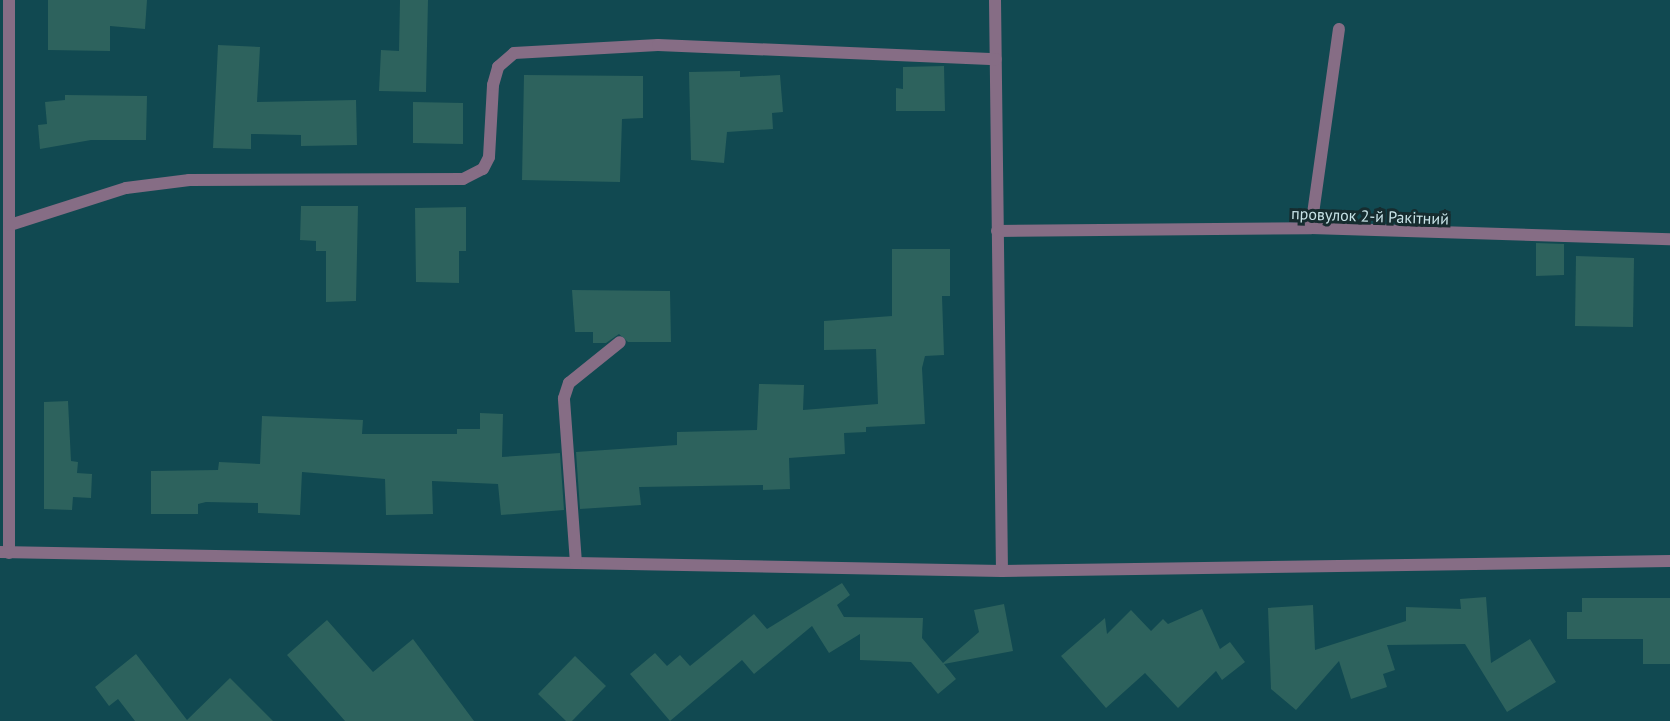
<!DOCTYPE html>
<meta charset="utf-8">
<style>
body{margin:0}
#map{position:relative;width:1670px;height:721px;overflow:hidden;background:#114951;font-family:"PT Sans",sans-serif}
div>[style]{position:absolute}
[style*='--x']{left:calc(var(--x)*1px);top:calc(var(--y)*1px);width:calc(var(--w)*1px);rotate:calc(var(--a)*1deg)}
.building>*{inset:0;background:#2d625d}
.minor>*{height:12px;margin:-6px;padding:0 6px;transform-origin:6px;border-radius:6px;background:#866d85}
span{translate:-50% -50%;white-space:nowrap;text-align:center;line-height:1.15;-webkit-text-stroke:6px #162c2f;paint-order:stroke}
.street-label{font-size:16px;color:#c8e3e7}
</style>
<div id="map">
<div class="building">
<i style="clip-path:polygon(48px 0,147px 0,145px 29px,110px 26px,110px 51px,48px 50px)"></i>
<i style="clip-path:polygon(400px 0,428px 0,426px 92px,379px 91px,381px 50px,399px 51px)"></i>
<i style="clip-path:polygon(218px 45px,260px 47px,257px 102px,356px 100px,357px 145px,301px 146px,301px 135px,251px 134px,251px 149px,213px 148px)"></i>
<i style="clip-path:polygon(944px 66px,945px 111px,896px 111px,896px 88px,903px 89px,903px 67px)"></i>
<i style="clip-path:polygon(740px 71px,740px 77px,780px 75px,783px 112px,772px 113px,773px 129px,727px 132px,724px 163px,691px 160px,689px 72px)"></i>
<i style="clip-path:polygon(524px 75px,643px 76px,643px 118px,622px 119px,620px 182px,522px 180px)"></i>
<i style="clip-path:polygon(65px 95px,147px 96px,146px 140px,91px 140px,40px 149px,38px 125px,47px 124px,45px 102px,65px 100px)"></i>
<i style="clip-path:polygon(413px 102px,463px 103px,463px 144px,413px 143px)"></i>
<i style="clip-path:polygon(301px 206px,358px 206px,356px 301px,326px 302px,326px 251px,316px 251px,316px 241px,300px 240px)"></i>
<i style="clip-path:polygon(466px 207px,466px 251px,459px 251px,459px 283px,416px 282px,415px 208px)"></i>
<i style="clip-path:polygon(1536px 243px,1564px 244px,1564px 275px,1536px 276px)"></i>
<i style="clip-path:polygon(892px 249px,950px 249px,950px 296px,942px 296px,944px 355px,925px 356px,922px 368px,925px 424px,866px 427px,866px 432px,844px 433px,845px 454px,789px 458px,790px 489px,763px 490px,763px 485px,639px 487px,641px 505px,580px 509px,576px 452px,677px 445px,677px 432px,757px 430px,759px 384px,804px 385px,803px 410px,878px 404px,876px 349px,824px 350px,824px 321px,892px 316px)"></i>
<i style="clip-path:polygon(1576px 256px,1634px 258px,1633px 327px,1575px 326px)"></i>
<i style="clip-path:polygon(572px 290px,670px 291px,671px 342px,628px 342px,619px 334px,606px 343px,593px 343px,593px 332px,575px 332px)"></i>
<i style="clip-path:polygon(68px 401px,71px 461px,78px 462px,77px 473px,92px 474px,91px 498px,73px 497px,72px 510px,44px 509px,44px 402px)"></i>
<i style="clip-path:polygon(480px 413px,503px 414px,502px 457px,560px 453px,564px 510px,501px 515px,498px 484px,432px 481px,433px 514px,386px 515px,385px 479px,302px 472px,300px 515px,258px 513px,258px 503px,206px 502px,198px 504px,198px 514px,151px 514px,151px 471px,218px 470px,219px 462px,260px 464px,262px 416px,363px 420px,362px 434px,457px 434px,457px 429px,480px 429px)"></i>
<i style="clip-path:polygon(842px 583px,850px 595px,837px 605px,844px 617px,923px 618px,922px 638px,943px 663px,979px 632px,974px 610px,1004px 604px,1013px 651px,944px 664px,956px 679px,938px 694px,911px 662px,860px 660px,860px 634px,829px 653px,812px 626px,754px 674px,742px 660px,670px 721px,630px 674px,655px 653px,667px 666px,680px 655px,690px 666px,754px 614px,767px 629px)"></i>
<i style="clip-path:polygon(1486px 597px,1491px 663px,1530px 639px,1556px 682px,1507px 712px,1465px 644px,1387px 645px,1395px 670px,1383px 674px,1387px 687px,1351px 699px,1339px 661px,1296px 710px,1271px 689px,1268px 608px,1313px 605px,1315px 650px,1406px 621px,1406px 607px,1461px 609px,1460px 599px)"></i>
<i style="clip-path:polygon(1582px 598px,1670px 598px,1670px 664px,1643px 664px,1643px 639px,1567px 639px,1567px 612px,1582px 612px)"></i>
<i style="clip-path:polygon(1202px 609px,1220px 649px,1230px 642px,1245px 662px,1222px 680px,1216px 671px,1178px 708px,1145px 673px,1106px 708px,1061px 656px,1105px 618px,1107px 634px,1131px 610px,1151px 631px,1163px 619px,1168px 624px)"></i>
<i style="clip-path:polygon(327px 620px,373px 672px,413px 639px,474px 721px,345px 721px,287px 655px)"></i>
<i style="clip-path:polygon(136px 654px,187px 720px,230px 678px,273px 721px,135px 721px,118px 699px,109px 706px,95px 687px)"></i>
<i style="clip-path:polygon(575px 656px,606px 686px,572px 721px,566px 721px,538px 694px)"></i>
</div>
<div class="minor">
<i style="--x:9;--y:0;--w:553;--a:90"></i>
<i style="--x:995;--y:0;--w:571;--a:89.3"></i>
<i style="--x:10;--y:225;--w:122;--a:-17.7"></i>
<i style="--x:126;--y:188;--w:64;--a:-7.2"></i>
<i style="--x:189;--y:180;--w:274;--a:-0.2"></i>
<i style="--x:463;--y:179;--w:22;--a:-27"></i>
<i style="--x:483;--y:169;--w:13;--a:-63"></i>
<i style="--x:489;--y:157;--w:72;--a:-86.8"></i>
<i style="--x:493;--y:85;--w:19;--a:-74"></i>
<i style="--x:498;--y:67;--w:21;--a:-41"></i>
<i style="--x:514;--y:53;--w:144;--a:-3.2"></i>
<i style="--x:658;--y:45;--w:338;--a:2.4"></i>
<i style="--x:1311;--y:228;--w:201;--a:-82"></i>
<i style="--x:997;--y:231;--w:314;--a:-0.5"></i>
<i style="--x:1311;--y:228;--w:359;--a:1.8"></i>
<i style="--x:0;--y:552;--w:1002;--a:1.09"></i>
<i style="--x:1002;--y:571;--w:668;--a:-0.86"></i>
<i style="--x:576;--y:563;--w:165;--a:-94.2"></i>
<i style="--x:564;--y:398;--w:16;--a:-72"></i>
<i style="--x:569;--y:383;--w:65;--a:-38.8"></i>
</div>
<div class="street-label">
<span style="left:1370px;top:216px;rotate:2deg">провулок 2-й Ракітний</span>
</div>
</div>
